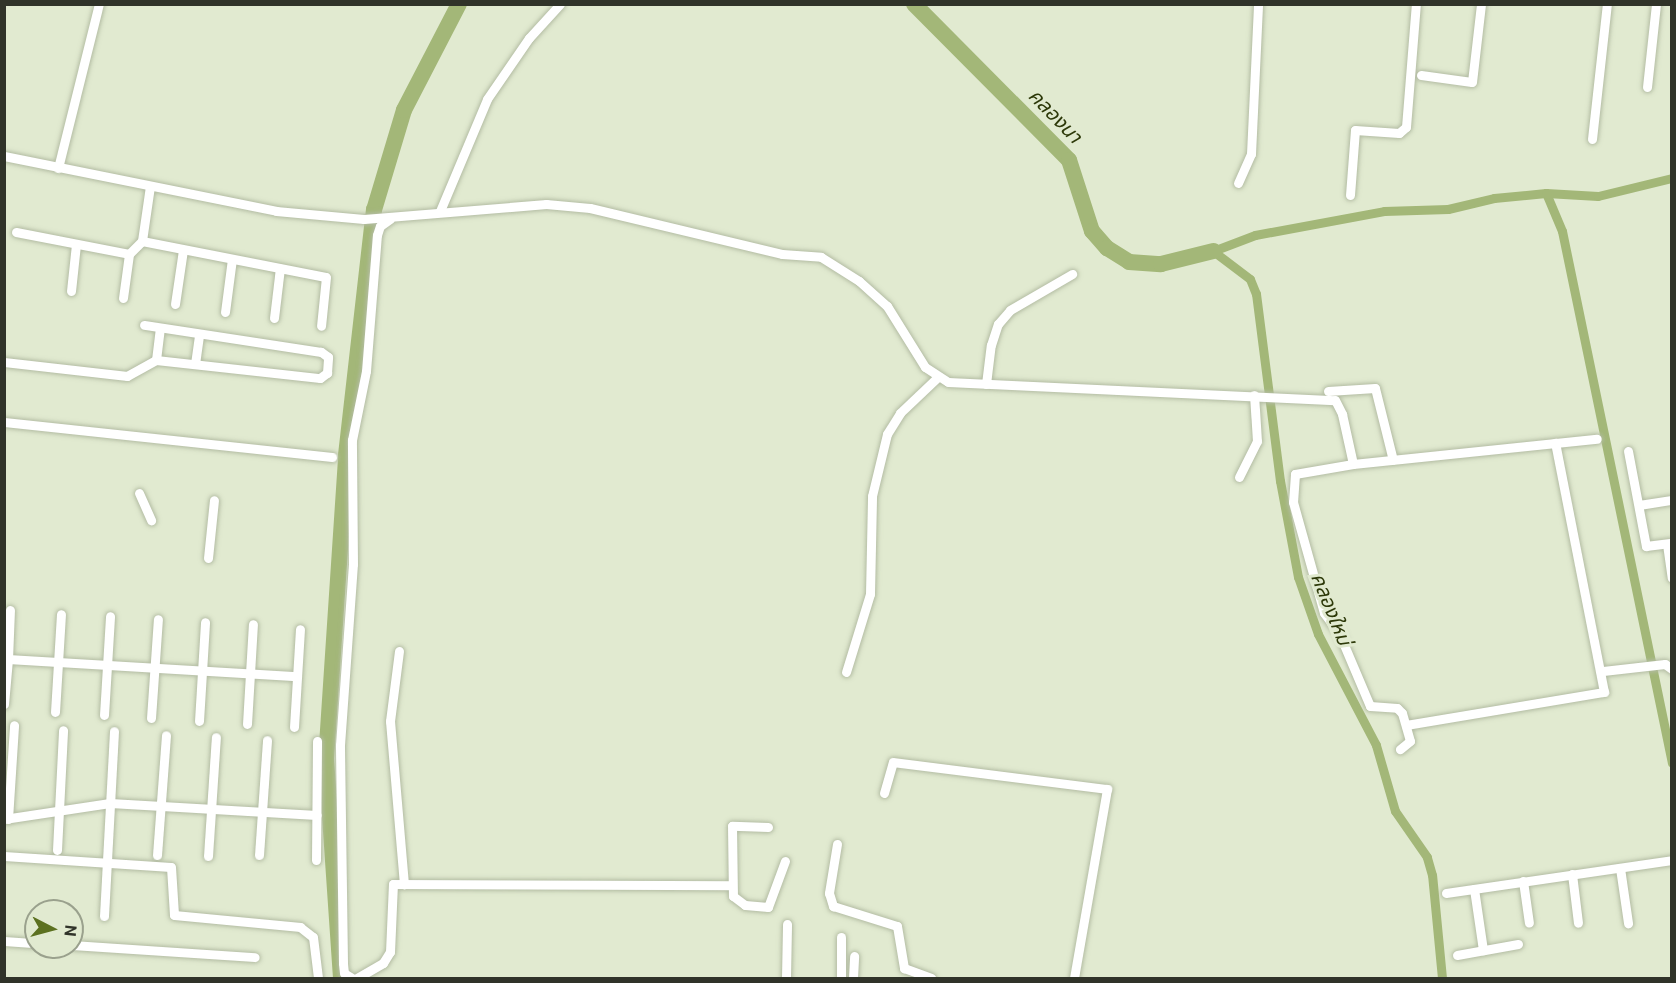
<!DOCTYPE html>
<meta charset="utf-8">
<style>
body{margin:0}
#map{position:relative;width:1676px;height:983px;overflow:hidden;background:#e1ead0;font-family:Roboto,"Noto Sans Thai",sans-serif}
div>[style]{position:absolute}
[style*='--x']{left:calc(var(--x)*1px);top:calc(var(--y)*1px);width:calc(var(--w)*1px);rotate:calc(var(--a)*1deg)}
.canal>*{height:9px;margin:-4.5px;padding:0 4.5px;transform-origin:4.5px;border-radius:4.5px;background:#a3b778}
.river>*{height:16px;margin:-8px;padding:0 8px;transform-origin:8px;border-radius:8px;background:#a3b778}
.roads{filter:drop-shadow(0 0 2px #b3bca3) drop-shadow(0 0 2px #b3bca3)}
.minor>*{height:9px;margin:-4.5px;padding:0 4.5px;transform-origin:4.5px;border-radius:4.5px;background:#fff}
span{translate:-50% -50%;white-space:nowrap;text-align:center;line-height:1.15;-webkit-text-stroke:6px #e1ead0;paint-order:stroke}
.water-label{font-size:20px;color:#2d3909;font-style:italic}
.frame{position:absolute;inset:0;border:6px solid #303329;pointer-events:none}
.north{position:absolute;left:24px;top:899px;width:60px;height:60px;box-sizing:border-box;background:#e1ead0;border:2px solid #9aa18d;border-radius:50%;rotate:96deg;font-size:16px;font-weight:700;line-height:24px;text-align:center;color:#303329}
.north::after{content:'';display:block;margin:auto;width:21px;height:27px;background:#5c7120;clip-path:polygon(50% 0,100% 100%,50% 72%,0 100%)}
</style>
<div id="map">
<div class="canal">
<i style="--x:1546;--y:193;--w:41;--a:67.2"></i>
<i style="--x:1562;--y:231;--w:543;--a:78.32"></i>
<i style="--x:1442;--y:978;--w:103;--a:-95.5"></i>
<i style="--x:1432;--y:875;--w:19;--a:-106"></i>
<i style="--x:1427;--y:857;--w:56;--a:-124.8"></i>
<i style="--x:1395;--y:811;--w:69;--a:-106.1"></i>
<i style="--x:1376;--y:745;--w:125;--a:-117.6"></i>
<i style="--x:1318;--y:634;--w:60;--a:-109.3"></i>
<i style="--x:1298;--y:577;--w:98;--a:-100.6"></i>
<i style="--x:1280;--y:481;--w:189;--a:-97.3"></i>
<i style="--x:1256;--y:294;--w:16;--a:-112"></i>
<i style="--x:1250;--y:279;--w:46;--a:-142.9"></i>
<i style="--x:1213;--y:251;--w:45;--a:-20.9"></i>
<i style="--x:1255;--y:235;--w:131;--a:-10.5"></i>
<i style="--x:1384;--y:211;--w:64;--a:-1.8"></i>
<i style="--x:1448;--y:209;--w:47;--a:-13.4"></i>
<i style="--x:1494;--y:198;--w:52;--a:-5.5"></i>
<i style="--x:1546;--y:193;--w:52;--a:3.3"></i>
<i style="--x:1598;--y:196;--w:76;--a:-13.7"></i>
</div>
<div class="river">
<i style="--x:914;--y:4;--w:220;--a:45.2"></i>
<i style="--x:1069;--y:160;--w:75;--a:72.1"></i>
<i style="--x:1092;--y:231;--w:23;--a:49"></i>
<i style="--x:1107;--y:248;--w:26;--a:32"></i>
<i style="--x:1129;--y:262;--w:32;--a:4"></i>
<i style="--x:1161;--y:264;--w:54;--a:-14"></i>
<i style="--x:341;--y:978;--w:219;--a:-93.9"></i>
<i style="--x:326;--y:760;--w:306;--a:-86.2"></i>
<i style="--x:346;--y:455;--w:247;--a:-83.5"></i>
<i style="--x:374;--y:210;--w:104;--a:-73.3"></i>
<i style="--x:404;--y:110;--w:119;--a:-62.6"></i>
</div>
<div class="roads">
<div class="minor">
<i style="--x:1421;--y:75;--w:51;--a:7.8"></i>
<i style="--x:1472;--y:82;--w:79;--a:-83.4"></i>
<i style="--x:1647;--y:87;--w:83;--a:-83.8"></i>
<i style="--x:1592;--y:139;--w:136;--a:-83.7"></i>
<i style="--x:4;--y:156;--w:278;--a:11.4"></i>
<i style="--x:276;--y:211;--w:88;--a:5.2"></i>
<i style="--x:364;--y:219;--w:183;--a:-4.7"></i>
<i style="--x:546;--y:204;--w:44;--a:5.2"></i>
<i style="--x:590;--y:208;--w:197;--a:13.5"></i>
<i style="--x:782;--y:254;--w:39;--a:4"></i>
<i style="--x:821;--y:257;--w:45;--a:32.3"></i>
<i style="--x:859;--y:281;--w:38;--a:42"></i>
<i style="--x:887;--y:306;--w:72;--a:58.1"></i>
<i style="--x:925;--y:367;--w:27;--a:33"></i>
<i style="--x:948;--y:382;--w:387;--a:2.7"></i>
<i style="--x:1335;--y:400;--w:16;--a:63"></i>
<i style="--x:1342;--y:414;--w:51;--a:77.6"></i>
<i style="--x:1353;--y:464;--w:59;--a:170.2"></i>
<i style="--x:1295;--y:474;--w:28;--a:94"></i>
<i style="--x:1293;--y:502;--w:115;--a:74.4"></i>
<i style="--x:1324;--y:613;--w:25;--a:53"></i>
<i style="--x:1339;--y:633;--w:79;--a:67"></i>
<i style="--x:1370;--y:706;--w:27;--a:4"></i>
<i style="--x:1397;--y:708;--w:7;--a:45"></i>
<i style="--x:1402;--y:713;--w:29;--a:74"></i>
<i style="--x:1410;--y:741;--w:13;--a:141"></i>
<i style="--x:58;--y:168;--w:169;--a:-76"></i>
<i style="--x:1238;--y:183;--w:32;--a:-66"></i>
<i style="--x:1251;--y:154;--w:150;--a:-87.3"></i>
<i style="--x:150;--y:186;--w:56;--a:98.3"></i>
<i style="--x:142;--y:241;--w:187;--a:11.1"></i>
<i style="--x:326;--y:277;--w:49;--a:95.8"></i>
<i style="--x:1350;--y:195;--w:65;--a:-85.6"></i>
<i style="--x:1355;--y:130;--w:44;--a:3.9"></i>
<i style="--x:1399;--y:133;--w:9;--a:-41"></i>
<i style="--x:1406;--y:127;--w:123;--a:-85.4"></i>
<i style="--x:440;--y:211;--w:121;--a:-67.2"></i>
<i style="--x:487;--y:99;--w:74;--a:-55.5"></i>
<i style="--x:529;--y:38;--w:46;--a:-47.6"></i>
<i style="--x:16;--y:232;--w:115;--a:11"></i>
<i style="--x:129;--y:254;--w:18;--a:-45"></i>
<i style="--x:71;--y:291;--w:47;--a:-83.9"></i>
<i style="--x:123;--y:298;--w:44;--a:-82.2"></i>
<i style="--x:175;--y:304;--w:55;--a:-81.6"></i>
<i style="--x:225;--y:312;--w:53;--a:-82.5"></i>
<i style="--x:274;--y:318;--w:50;--a:-83.2"></i>
<i style="--x:156;--y:360;--w:32;--a:-83"></i>
<i style="--x:4;--y:362;--w:124;--a:6.5"></i>
<i style="--x:127;--y:376;--w:33;--a:-29"></i>
<i style="--x:156;--y:360;--w:165;--a:6.3"></i>
<i style="--x:320;--y:378;--w:9;--a:-36"></i>
<i style="--x:327;--y:373;--w:16;--a:-86"></i>
<i style="--x:328;--y:357;--w:9;--a:-144"></i>
<i style="--x:321;--y:352;--w:179;--a:-171.3"></i>
<i style="--x:195;--y:364;--w:30;--a:-82"></i>
<i style="--x:986;--y:384;--w:39;--a:-83"></i>
<i style="--x:991;--y:345;--w:22;--a:-72"></i>
<i style="--x:998;--y:324;--w:18;--a:-49"></i>
<i style="--x:1010;--y:310;--w:72;--a:-30.1"></i>
<i style="--x:1328;--y:391;--w:47;--a:-3.7"></i>
<i style="--x:1375;--y:388;--w:74;--a:76"></i>
<i style="--x:4;--y:422;--w:330;--a:6.1"></i>
<i style="--x:1628;--y:451;--w:97;--a:79.3"></i>
<i style="--x:1646;--y:546;--w:26;--a:-7"></i>
<i style="--x:1353;--y:464;--w:245;--a:-5.9"></i>
<i style="--x:1239;--y:477;--w:40;--a:-63.4"></i>
<i style="--x:1257;--y:441;--w:46;--a:-93.7"></i>
<i style="--x:139;--y:493;--w:30;--a:66"></i>
<i style="--x:1639;--y:505;--w:33;--a:-9"></i>
<i style="--x:1667;--y:544;--w:34;--a:82"></i>
<i style="--x:208;--y:558;--w:58;--a:-84.1"></i>
<i style="--x:399;--y:651;--w:71;--a:97.3"></i>
<i style="--x:390;--y:721;--w:164;--a:85.1"></i>
<i style="--x:8;--y:659;--w:49;--a:-87.7"></i>
<i style="--x:1603;--y:671;--w:62;--a:-6.4"></i>
<i style="--x:1665;--y:664;--w:9;--a:36"></i>
<i style="--x:846;--y:672;--w:82;--a:-72.9"></i>
<i style="--x:870;--y:594;--w:98;--a:-88.8"></i>
<i style="--x:872;--y:496;--w:64;--a:-76.4"></i>
<i style="--x:887;--y:434;--w:25;--a:-58"></i>
<i style="--x:900;--y:413;--w:52;--a:-43.5"></i>
<i style="--x:4;--y:704;--w:45;--a:-84.9"></i>
<i style="--x:8;--y:659;--w:289;--a:3.4"></i>
<i style="--x:55;--y:712;--w:98;--a:-86.5"></i>
<i style="--x:104;--y:715;--w:99;--a:-86.5"></i>
<i style="--x:151;--y:718;--w:99;--a:-86"></i>
<i style="--x:199;--y:721;--w:99;--a:-86.5"></i>
<i style="--x:247;--y:724;--w:100;--a:-86.6"></i>
<i style="--x:1406;--y:725;--w:201;--a:-9.5"></i>
<i style="--x:1604;--y:692;--w:254;--a:-101.1"></i>
<i style="--x:294;--y:727;--w:98;--a:-86.5"></i>
<i style="--x:884;--y:793;--w:32;--a:-74"></i>
<i style="--x:893;--y:762;--w:216;--a:7.2"></i>
<i style="--x:1107;--y:789;--w:192;--a:99.9"></i>
<i style="--x:4;--y:819;--w:107;--a:-8.6"></i>
<i style="--x:110;--y:803;--w:207;--a:3.3"></i>
<i style="--x:8;--y:819;--w:94;--a:-86.3"></i>
<i style="--x:768;--y:827;--w:36;--a:-178"></i>
<i style="--x:732;--y:826;--w:70;--a:89.2"></i>
<i style="--x:733;--y:896;--w:15;--a:37"></i>
<i style="--x:745;--y:905;--w:23;--a:5"></i>
<i style="--x:768;--y:907;--w:49;--a:-69.7"></i>
<i style="--x:837;--y:844;--w:50;--a:99.3"></i>
<i style="--x:829;--y:893;--w:14;--a:73"></i>
<i style="--x:833;--y:906;--w:67;--a:17.4"></i>
<i style="--x:897;--y:926;--w:43;--a:80.5"></i>
<i style="--x:904;--y:968;--w:29;--a:20"></i>
<i style="--x:57;--y:850;--w:120;--a:-87.1"></i>
<i style="--x:157;--y:855;--w:120;--a:-85.7"></i>
<i style="--x:259;--y:855;--w:115;--a:-86"></i>
<i style="--x:4;--y:856;--w:167;--a:3.8"></i>
<i style="--x:171;--y:867;--w:48;--a:86.4"></i>
<i style="--x:174;--y:915;--w:127;--a:5.4"></i>
<i style="--x:300;--y:927;--w:16;--a:38"></i>
<i style="--x:313;--y:937;--w:41;--a:83"></i>
<i style="--x:208;--y:856;--w:119;--a:-86.2"></i>
<i style="--x:316;--y:860;--w:119;--a:-89.5"></i>
<i style="--x:1620;--y:868;--w:56;--a:81.7"></i>
<i style="--x:1572;--y:874;--w:49;--a:83"></i>
<i style="--x:1523;--y:881;--w:42;--a:81.9"></i>
<i style="--x:1474;--y:889;--w:62;--a:81.6"></i>
<i style="--x:1446;--y:893;--w:228;--a:-8.3"></i>
<i style="--x:104;--y:916;--w:185;--a:-86.9"></i>
<i style="--x:841;--y:937;--w:41;--a:90"></i>
<i style="--x:4;--y:941;--w:32;--a:4"></i>
<i style="--x:72;--y:945;--w:183;--a:3.8"></i>
<i style="--x:1457;--y:955;--w:62;--a:-10.2"></i>
<i style="--x:352;--y:978;--w:9;--a:-148"></i>
<i style="--x:344;--y:973;--w:10;--a:-96"></i>
<i style="--x:343;--y:963;--w:218;--a:-90.8"></i>
<i style="--x:340;--y:745;--w:181;--a:-85.9"></i>
<i style="--x:353;--y:564;--w:124;--a:-90.5"></i>
<i style="--x:352;--y:440;--w:70;--a:-78.5"></i>
<i style="--x:366;--y:371;--w:136;--a:-85.4"></i>
<i style="--x:377;--y:235;--w:9;--a:-72"></i>
<i style="--x:380;--y:226;--w:12;--a:-35"></i>
<i style="--x:357;--y:978;--w:30;--a:-30"></i>
<i style="--x:383;--y:963;--w:13;--a:-58"></i>
<i style="--x:390;--y:952;--w:68;--a:-87.5"></i>
<i style="--x:393;--y:884;--w:338;--a:0.2"></i>
<i style="--x:786;--y:978;--w:54;--a:-88.9"></i>
<i style="--x:853;--y:978;--w:22;--a:-87"></i>
</div>
</div>
<div class="water-label">
<span style="left:1055px;top:116px;rotate:46deg">คลองนา</span>
<span style="left:1331px;top:609px;rotate:68deg">คลองใหม่</span>
</div>
<div class="frame"></div>
<div class="north">N</div>
</div>
